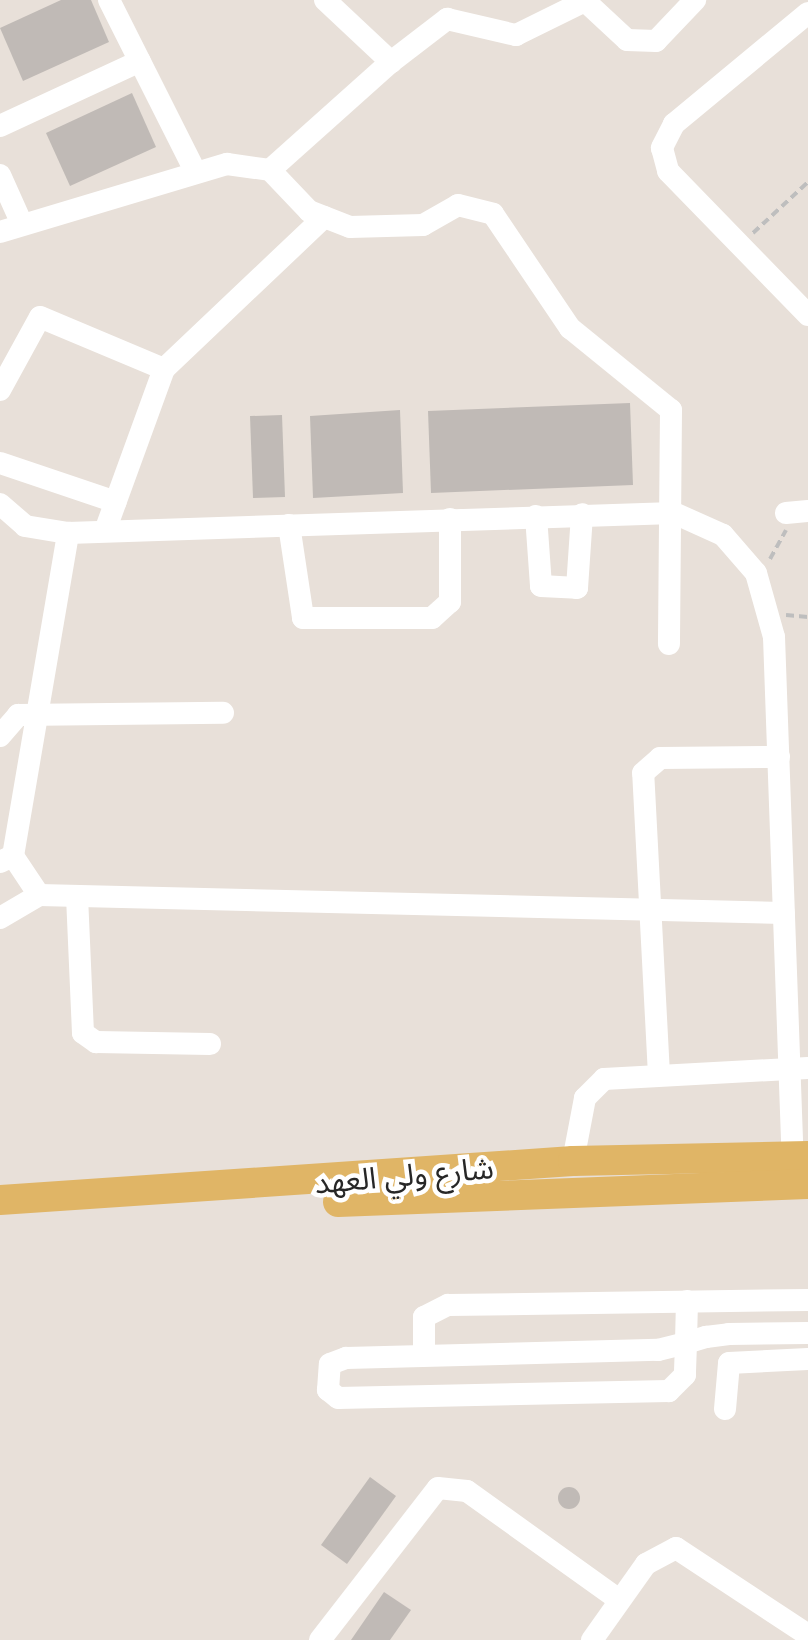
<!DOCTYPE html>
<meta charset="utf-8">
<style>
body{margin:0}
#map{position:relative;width:808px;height:1640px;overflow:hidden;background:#e8e0d9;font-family:"PT Sans","Noto Sans Arabic",sans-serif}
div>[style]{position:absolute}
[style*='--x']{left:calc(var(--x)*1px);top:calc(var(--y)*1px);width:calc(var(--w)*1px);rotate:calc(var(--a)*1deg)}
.building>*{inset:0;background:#c0bab6}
.round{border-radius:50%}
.path>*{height:4px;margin-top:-2px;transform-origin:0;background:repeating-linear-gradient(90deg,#bebebe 0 8px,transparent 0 13px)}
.minor>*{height:22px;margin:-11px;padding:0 11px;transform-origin:11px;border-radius:11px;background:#fff}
.major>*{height:30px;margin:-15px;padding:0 15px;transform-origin:15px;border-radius:15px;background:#e0b566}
span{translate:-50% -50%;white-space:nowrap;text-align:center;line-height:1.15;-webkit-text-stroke:9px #fff;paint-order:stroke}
.street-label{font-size:30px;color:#272727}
</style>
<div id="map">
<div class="building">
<i style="clip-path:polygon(61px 0,91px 0,109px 42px,23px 81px,0 28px)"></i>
<i style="clip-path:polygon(132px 93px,156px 147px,70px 186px,46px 133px)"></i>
<i style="clip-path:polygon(630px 403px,633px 485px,431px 493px,428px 411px)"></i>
<i style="clip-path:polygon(400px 410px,403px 493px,313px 498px,310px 416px)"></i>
<i style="clip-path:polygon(282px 415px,285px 497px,253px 498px,250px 416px)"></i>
<i style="clip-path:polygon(370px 1477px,396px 1496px,347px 1564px,321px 1545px)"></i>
<i class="round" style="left:558px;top:1487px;width:22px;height:22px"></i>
<i style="clip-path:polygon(384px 1592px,411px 1610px,390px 1640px,351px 1640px)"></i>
</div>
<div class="path">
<i style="--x:753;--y:233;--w:75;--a:-42.8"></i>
<i style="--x:770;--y:559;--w:33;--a:-61"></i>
<i style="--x:786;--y:615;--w:22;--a:5"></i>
</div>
<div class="minor">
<i style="--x:109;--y:0;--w:191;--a:63.3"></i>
<i style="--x:325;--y:0;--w:91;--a:43.2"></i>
<i style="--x:391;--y:62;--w:71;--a:-37.5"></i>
<i style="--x:447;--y:19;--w:71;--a:13.1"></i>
<i style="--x:516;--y:35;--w:77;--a:-26.2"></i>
<i style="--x:585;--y:1;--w:57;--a:42.9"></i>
<i style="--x:627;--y:40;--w:29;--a:2"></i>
<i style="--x:656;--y:41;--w:57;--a:-46.4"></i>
<i style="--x:808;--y:13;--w:174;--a:140.4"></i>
<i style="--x:674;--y:124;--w:27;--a:117"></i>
<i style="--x:662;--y:148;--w:24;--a:75"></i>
<i style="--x:668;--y:171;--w:201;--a:45.8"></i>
<i style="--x:0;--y:126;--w:154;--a:-24.9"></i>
<i style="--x:270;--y:170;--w:162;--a:-41.8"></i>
<i style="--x:0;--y:175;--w:51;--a:65.9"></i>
<i style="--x:0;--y:232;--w:237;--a:-16.7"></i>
<i style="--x:227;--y:164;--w:43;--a:7.9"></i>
<i style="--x:270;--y:170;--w:57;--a:46.4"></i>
<i style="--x:309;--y:211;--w:44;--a:21.3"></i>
<i style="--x:350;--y:227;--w:73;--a:-1.6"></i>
<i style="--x:423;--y:225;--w:40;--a:-29.7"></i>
<i style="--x:458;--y:205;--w:36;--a:14"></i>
<i style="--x:493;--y:214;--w:138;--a:56"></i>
<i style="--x:570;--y:328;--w:130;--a:39.1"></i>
<i style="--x:671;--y:410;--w:234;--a:90.5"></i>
<i style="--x:0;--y:390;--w:83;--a:-61.3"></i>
<i style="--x:40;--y:317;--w:134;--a:22.8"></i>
<i style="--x:0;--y:463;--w:122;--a:18.6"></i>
<i style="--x:0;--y:504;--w:33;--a:41"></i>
<i style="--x:25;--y:526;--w:44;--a:9.2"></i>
<i style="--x:68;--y:533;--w:606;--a:-1.89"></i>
<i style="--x:674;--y:513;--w:54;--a:24.2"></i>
<i style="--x:723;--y:535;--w:50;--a:49"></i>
<i style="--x:756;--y:573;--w:66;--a:74.3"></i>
<i style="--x:774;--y:637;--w:531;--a:87.95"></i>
<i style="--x:786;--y:513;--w:22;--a:-5"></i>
<i style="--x:536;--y:516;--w:70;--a:85.9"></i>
<i style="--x:541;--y:586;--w:36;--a:3"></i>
<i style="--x:577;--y:588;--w:74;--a:-86.1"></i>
<i style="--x:289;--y:525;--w:94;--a:81.4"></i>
<i style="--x:303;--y:618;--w:129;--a:0"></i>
<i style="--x:432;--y:618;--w:24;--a:-42"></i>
<i style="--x:450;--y:602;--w:83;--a:-90"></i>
<i style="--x:105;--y:531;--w:172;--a:-70"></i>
<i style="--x:164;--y:369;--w:221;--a:-43.5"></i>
<i style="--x:0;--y:736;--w:28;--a:-49"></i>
<i style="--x:18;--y:715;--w:205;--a:-0.6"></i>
<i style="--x:13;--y:856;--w:47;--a:56.3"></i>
<i style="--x:0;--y:862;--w:14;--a:-25"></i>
<i style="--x:13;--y:856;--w:328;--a:-80.3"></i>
<i style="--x:77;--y:896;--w:137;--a:87.5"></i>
<i style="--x:83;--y:1033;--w:16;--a:35"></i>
<i style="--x:96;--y:1042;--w:114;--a:1"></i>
<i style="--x:0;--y:918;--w:45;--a:-30.5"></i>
<i style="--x:39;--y:895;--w:745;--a:1.38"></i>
<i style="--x:659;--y:1075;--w:302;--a:-93"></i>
<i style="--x:643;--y:773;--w:23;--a:-41"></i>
<i style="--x:660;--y:758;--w:119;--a:-0.5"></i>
<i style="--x:573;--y:1161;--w:64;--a:-79.2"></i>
<i style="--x:585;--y:1098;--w:27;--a:-45"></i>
<i style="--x:604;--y:1079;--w:204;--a:-3.1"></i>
<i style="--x:687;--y:1301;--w:42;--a:91.4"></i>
<i style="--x:686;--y:1343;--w:32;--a:92"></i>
<i style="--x:685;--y:1375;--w:23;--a:135"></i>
<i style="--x:669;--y:1391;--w:331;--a:178.8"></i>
<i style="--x:338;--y:1398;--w:13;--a:-141"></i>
<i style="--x:328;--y:1390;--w:26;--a:-86"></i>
<i style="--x:330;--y:1364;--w:17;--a:-21"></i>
<i style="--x:346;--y:1358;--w:312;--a:-1.5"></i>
<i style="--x:658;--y:1350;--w:29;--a:-14"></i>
<i style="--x:686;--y:1343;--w:21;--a:-17"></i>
<i style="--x:706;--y:1337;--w:23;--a:-7"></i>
<i style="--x:729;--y:1334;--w:79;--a:-0.7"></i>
<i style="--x:424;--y:1355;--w:38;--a:-90"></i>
<i style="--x:424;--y:1317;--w:27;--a:-27"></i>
<i style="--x:448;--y:1305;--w:360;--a:-0.8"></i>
<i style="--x:725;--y:1409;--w:46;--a:-85"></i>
<i style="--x:729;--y:1363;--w:79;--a:-2.9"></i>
<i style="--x:320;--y:1640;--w:192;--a:-52.2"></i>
<i style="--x:438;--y:1488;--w:29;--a:6"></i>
<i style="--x:467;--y:1491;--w:187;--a:35.6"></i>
<i style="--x:592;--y:1640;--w:93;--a:-54.6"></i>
<i style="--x:646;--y:1564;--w:34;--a:-28"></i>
<i style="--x:676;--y:1548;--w:158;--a:33.4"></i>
</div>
<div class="major">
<i style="--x:0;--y:1200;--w:574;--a:-3.89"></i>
<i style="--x:573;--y:1161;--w:235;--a:-1.2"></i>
<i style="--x:338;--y:1202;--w:470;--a:-2.2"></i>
</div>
<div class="street-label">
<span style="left:404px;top:1175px;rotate:-5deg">شارع ولي العهد</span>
</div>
</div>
